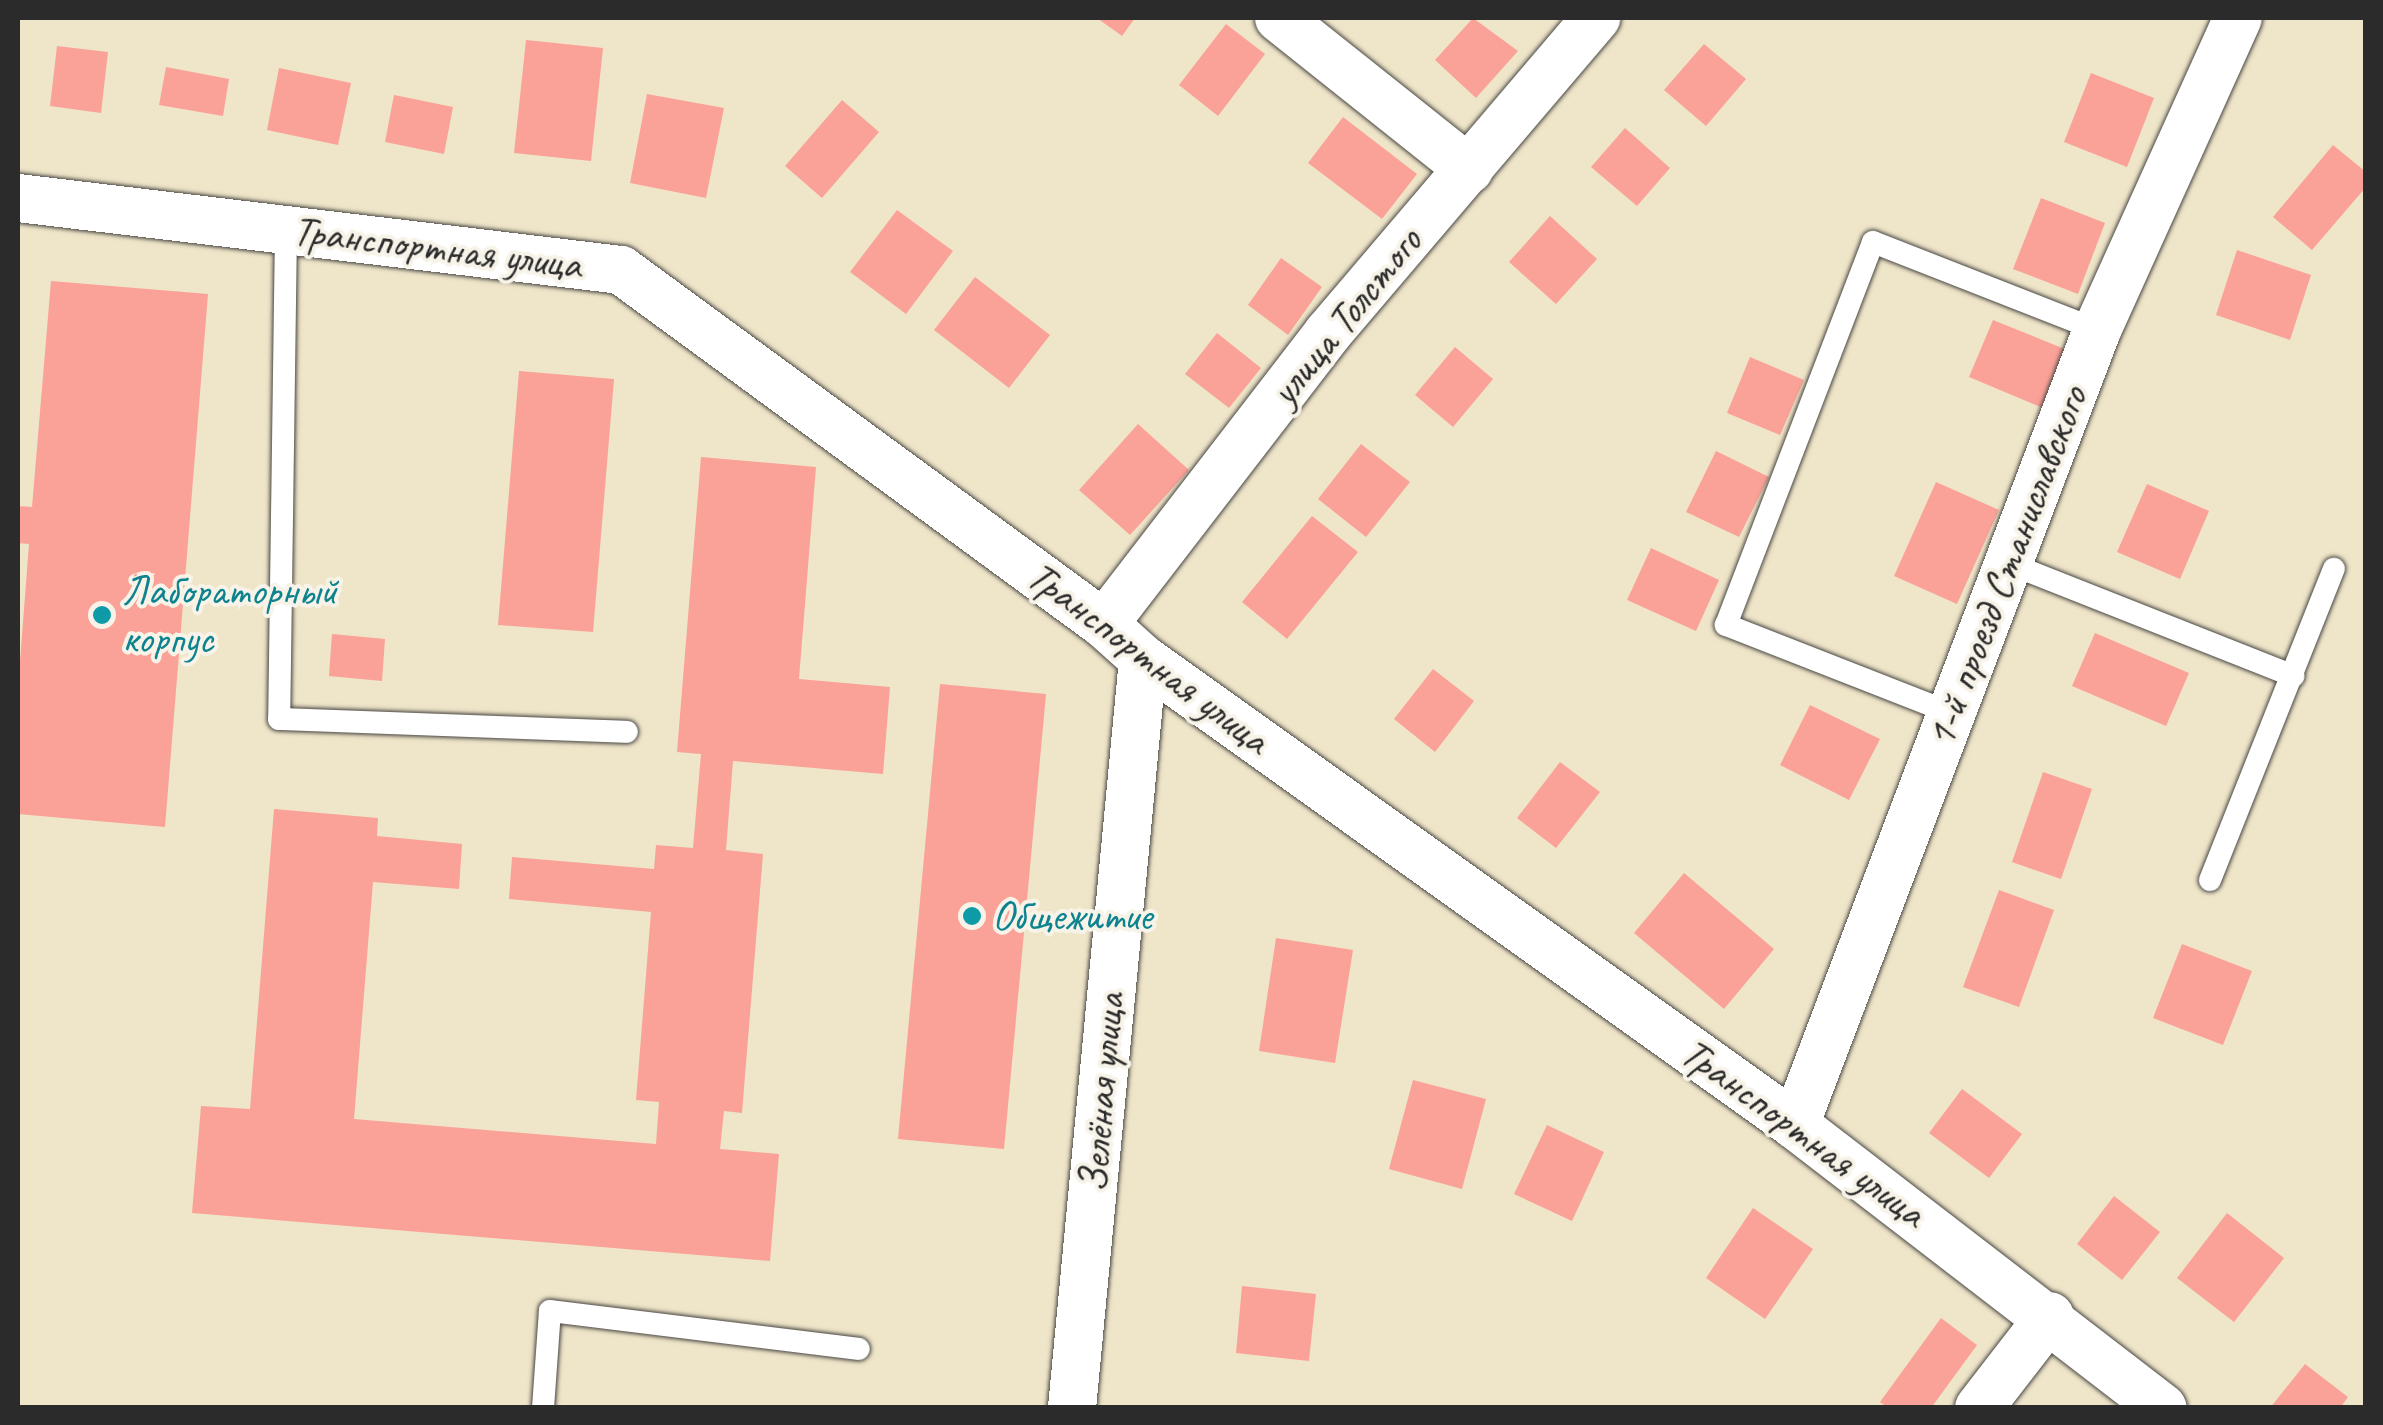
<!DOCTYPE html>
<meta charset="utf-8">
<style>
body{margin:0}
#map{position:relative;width:2383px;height:1425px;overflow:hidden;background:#efe5c9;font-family:Caveat,sans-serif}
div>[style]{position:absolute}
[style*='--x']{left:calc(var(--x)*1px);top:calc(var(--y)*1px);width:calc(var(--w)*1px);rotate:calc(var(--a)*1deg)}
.building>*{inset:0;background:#faa298}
.roads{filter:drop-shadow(0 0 2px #484743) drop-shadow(0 0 2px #484743)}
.lane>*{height:22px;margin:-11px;padding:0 11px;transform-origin:11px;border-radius:11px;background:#fff}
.street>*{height:48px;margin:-24px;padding:0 24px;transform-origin:24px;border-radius:24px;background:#fff}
.dots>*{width:28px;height:28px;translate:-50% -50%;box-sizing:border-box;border:5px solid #f7f3e8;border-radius:50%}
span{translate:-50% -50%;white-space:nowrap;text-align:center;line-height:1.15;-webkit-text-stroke:8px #f7f3e8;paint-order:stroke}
.street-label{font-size:42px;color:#2b2b2b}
.culture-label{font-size:42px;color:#0d838f}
.left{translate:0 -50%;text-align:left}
.frame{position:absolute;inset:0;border:20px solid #2b2b2b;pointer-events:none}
</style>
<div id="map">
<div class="building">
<i style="clip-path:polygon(1097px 18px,1135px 18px,1122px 36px)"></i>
<i style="clip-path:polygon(1473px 18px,1518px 51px,1476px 98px,1435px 60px)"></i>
<i style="clip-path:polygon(1226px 24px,1265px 54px,1218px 116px,1179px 85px)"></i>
<i style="clip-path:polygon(526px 40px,603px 48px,591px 161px,514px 153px)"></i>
<i style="clip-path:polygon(1704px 44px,1746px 79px,1706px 126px,1664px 90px)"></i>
<i style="clip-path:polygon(57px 46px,108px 52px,101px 113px,50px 106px)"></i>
<i style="clip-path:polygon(166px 67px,229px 79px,223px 116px,159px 105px)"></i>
<i style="clip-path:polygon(279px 68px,351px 83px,338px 145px,267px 130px)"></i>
<i style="clip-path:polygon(2091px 73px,2154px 98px,2127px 167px,2064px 142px)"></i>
<i style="clip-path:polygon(647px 94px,724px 108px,706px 198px,630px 183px)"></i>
<i style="clip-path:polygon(394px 95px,453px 107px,444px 154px,385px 142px)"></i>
<i style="clip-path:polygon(842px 100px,879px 132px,822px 198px,785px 166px)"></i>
<i style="clip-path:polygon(1343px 117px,1417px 174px,1382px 219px,1308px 163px)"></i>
<i style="clip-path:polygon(1625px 128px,1670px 168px,1637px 206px,1591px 167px)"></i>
<i style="clip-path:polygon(2333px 145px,2366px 172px,2366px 187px,2312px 250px,2273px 217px)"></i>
<i style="clip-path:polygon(2041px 198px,2105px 223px,2078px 294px,2013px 269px)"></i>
<i style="clip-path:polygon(897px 210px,953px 251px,906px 314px,850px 272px)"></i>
<i style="clip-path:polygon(1550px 216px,1597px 259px,1556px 304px,1509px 262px)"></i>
<i style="clip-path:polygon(2237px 250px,2311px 275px,2290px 340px,2216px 315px)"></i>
<i style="clip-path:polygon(1281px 258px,1322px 287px,1288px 335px,1248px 305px)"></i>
<i style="clip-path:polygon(975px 277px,1050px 335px,1009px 388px,934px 330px)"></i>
<i style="clip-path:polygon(51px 281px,208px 294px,165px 827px,18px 814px,18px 687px,29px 544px,18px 543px,18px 506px,32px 507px)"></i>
<i style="clip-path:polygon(1993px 320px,2067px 350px,2043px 408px,1969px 377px)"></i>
<i style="clip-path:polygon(1217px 333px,1261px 368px,1229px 408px,1185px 374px)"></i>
<i style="clip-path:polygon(1455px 347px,1493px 379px,1453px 427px,1415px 395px)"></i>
<i style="clip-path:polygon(1750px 357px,1804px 380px,1780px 435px,1727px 413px)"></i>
<i style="clip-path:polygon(519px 371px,614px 379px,593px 632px,498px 625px)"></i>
<i style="clip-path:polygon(1138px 424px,1189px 470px,1130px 535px,1079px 490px)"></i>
<i style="clip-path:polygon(1361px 444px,1410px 482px,1366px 537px,1318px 499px)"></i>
<i style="clip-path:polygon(1716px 451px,1769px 477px,1739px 537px,1686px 512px)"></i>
<i style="clip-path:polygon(701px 457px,816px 467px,799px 679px,890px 687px,883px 774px,733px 761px,726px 850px,763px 854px,742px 1113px,724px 1111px,720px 1149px,779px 1154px,770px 1261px,192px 1213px,201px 1106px,250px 1109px,274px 809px,378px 818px,377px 836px,462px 844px,459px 889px,373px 882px,354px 1119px,656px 1144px,659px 1102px,636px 1100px,651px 912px,509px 899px,512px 857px,654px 869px,656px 845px,693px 848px,701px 754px,677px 752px)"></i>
<i style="clip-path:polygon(1936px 482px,1999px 510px,1957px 604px,1894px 576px)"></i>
<i style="clip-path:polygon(2147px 484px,2209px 511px,2180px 579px,2117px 552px)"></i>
<i style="clip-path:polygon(1312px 516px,1358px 552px,1287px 639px,1242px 602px)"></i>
<i style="clip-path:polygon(1651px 548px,1719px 580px,1696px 631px,1627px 600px)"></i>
<i style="clip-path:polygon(2095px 633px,2189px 673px,2166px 726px,2072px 686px)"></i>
<i style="clip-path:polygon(332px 634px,385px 639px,382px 681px,329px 676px)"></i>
<i style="clip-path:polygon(1433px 669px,1474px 701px,1435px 752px,1394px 719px)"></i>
<i style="clip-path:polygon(940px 684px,1046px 694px,1004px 1149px,898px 1139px)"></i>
<i style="clip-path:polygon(1810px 705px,1880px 739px,1849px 800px,1780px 765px)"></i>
<i style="clip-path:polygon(1560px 762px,1600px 792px,1556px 848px,1517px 818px)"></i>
<i style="clip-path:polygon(2043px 772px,2092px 789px,2061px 879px,2012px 862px)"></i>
<i style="clip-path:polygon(1684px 873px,1774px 949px,1724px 1009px,1634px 933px)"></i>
<i style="clip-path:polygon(1999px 890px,2054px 910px,2019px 1007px,1963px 987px)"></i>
<i style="clip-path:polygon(1276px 938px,1353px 950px,1335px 1063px,1259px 1051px)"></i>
<i style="clip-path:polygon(2182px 944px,2252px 971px,2223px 1045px,2153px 1018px)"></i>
<i style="clip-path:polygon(1413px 1080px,1486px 1099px,1462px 1189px,1389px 1169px)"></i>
<i style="clip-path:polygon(1962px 1089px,2022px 1134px,1989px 1178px,1929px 1133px)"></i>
<i style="clip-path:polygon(1547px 1125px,1604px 1152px,1572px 1221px,1514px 1194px)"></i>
<i style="clip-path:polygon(2114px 1196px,2160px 1232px,2122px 1280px,2077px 1244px)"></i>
<i style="clip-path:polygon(1753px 1208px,1813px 1249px,1765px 1319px,1706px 1278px)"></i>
<i style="clip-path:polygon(2227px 1213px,2284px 1258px,2234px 1322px,2177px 1278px)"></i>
<i style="clip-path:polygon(1242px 1286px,1316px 1294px,1309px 1361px,1236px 1353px)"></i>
<i style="clip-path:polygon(1941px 1318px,1977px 1345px,1931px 1408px,1888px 1408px,1880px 1402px)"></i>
<i style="clip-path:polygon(2305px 1364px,2348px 1397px,2340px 1408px,2270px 1408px)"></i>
</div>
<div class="roads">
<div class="lane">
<i style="--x:286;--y:230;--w:489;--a:90.8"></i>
<i style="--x:279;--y:719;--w:348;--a:2.1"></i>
<i style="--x:2008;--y:563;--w:307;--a:21.6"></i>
<i style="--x:1951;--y:713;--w:242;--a:-158.6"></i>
<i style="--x:1726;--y:625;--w:410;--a:-69"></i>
<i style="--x:1873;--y:242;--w:241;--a:21.4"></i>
<i style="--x:2210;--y:880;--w:335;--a:-68.3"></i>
<i style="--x:543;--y:1408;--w:97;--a:-85.9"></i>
<i style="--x:550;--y:1311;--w:311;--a:7"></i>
</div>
<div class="street">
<i style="--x:1279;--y:18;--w:243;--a:38.5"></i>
<i style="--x:18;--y:198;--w:607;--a:6.81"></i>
<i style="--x:621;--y:270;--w:599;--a:36.24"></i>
<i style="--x:1104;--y:624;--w:52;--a:41.9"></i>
<i style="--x:1143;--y:659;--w:801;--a:35.55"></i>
<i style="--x:1795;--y:1125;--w:464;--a:37.6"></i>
<i style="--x:1104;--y:624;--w:367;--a:-52.4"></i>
<i style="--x:1328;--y:333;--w:414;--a:-49.6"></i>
<i style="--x:1795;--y:1125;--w:850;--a:-69.2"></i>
<i style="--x:2097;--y:330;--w:342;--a:-65.7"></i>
<i style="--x:1072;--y:1408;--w:752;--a:-84.58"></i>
<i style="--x:1979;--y:1408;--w:116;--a:-52.3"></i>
</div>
</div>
<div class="dots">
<i style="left:102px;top:615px;background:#0f9aa8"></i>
<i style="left:972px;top:916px;background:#0f9aa8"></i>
</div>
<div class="street-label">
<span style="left:437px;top:248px;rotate:7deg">Транспортная улица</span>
<span style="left:1346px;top:317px;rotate:-51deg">улица Толстого</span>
<span style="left:2007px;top:567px;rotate:-69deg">1-й проезд Станиславского</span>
<span style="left:1148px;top:658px;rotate:37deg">Транспортная улица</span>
<span style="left:1102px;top:1093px;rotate:-85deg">Зелёная улица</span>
<span style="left:1803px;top:1133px;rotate:36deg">Транспортная улица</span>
</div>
<div class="culture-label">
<span class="left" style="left:122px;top:615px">Лабораторный<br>корпус</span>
<span class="left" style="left:992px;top:916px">Общежитие</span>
</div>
<div class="frame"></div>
</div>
